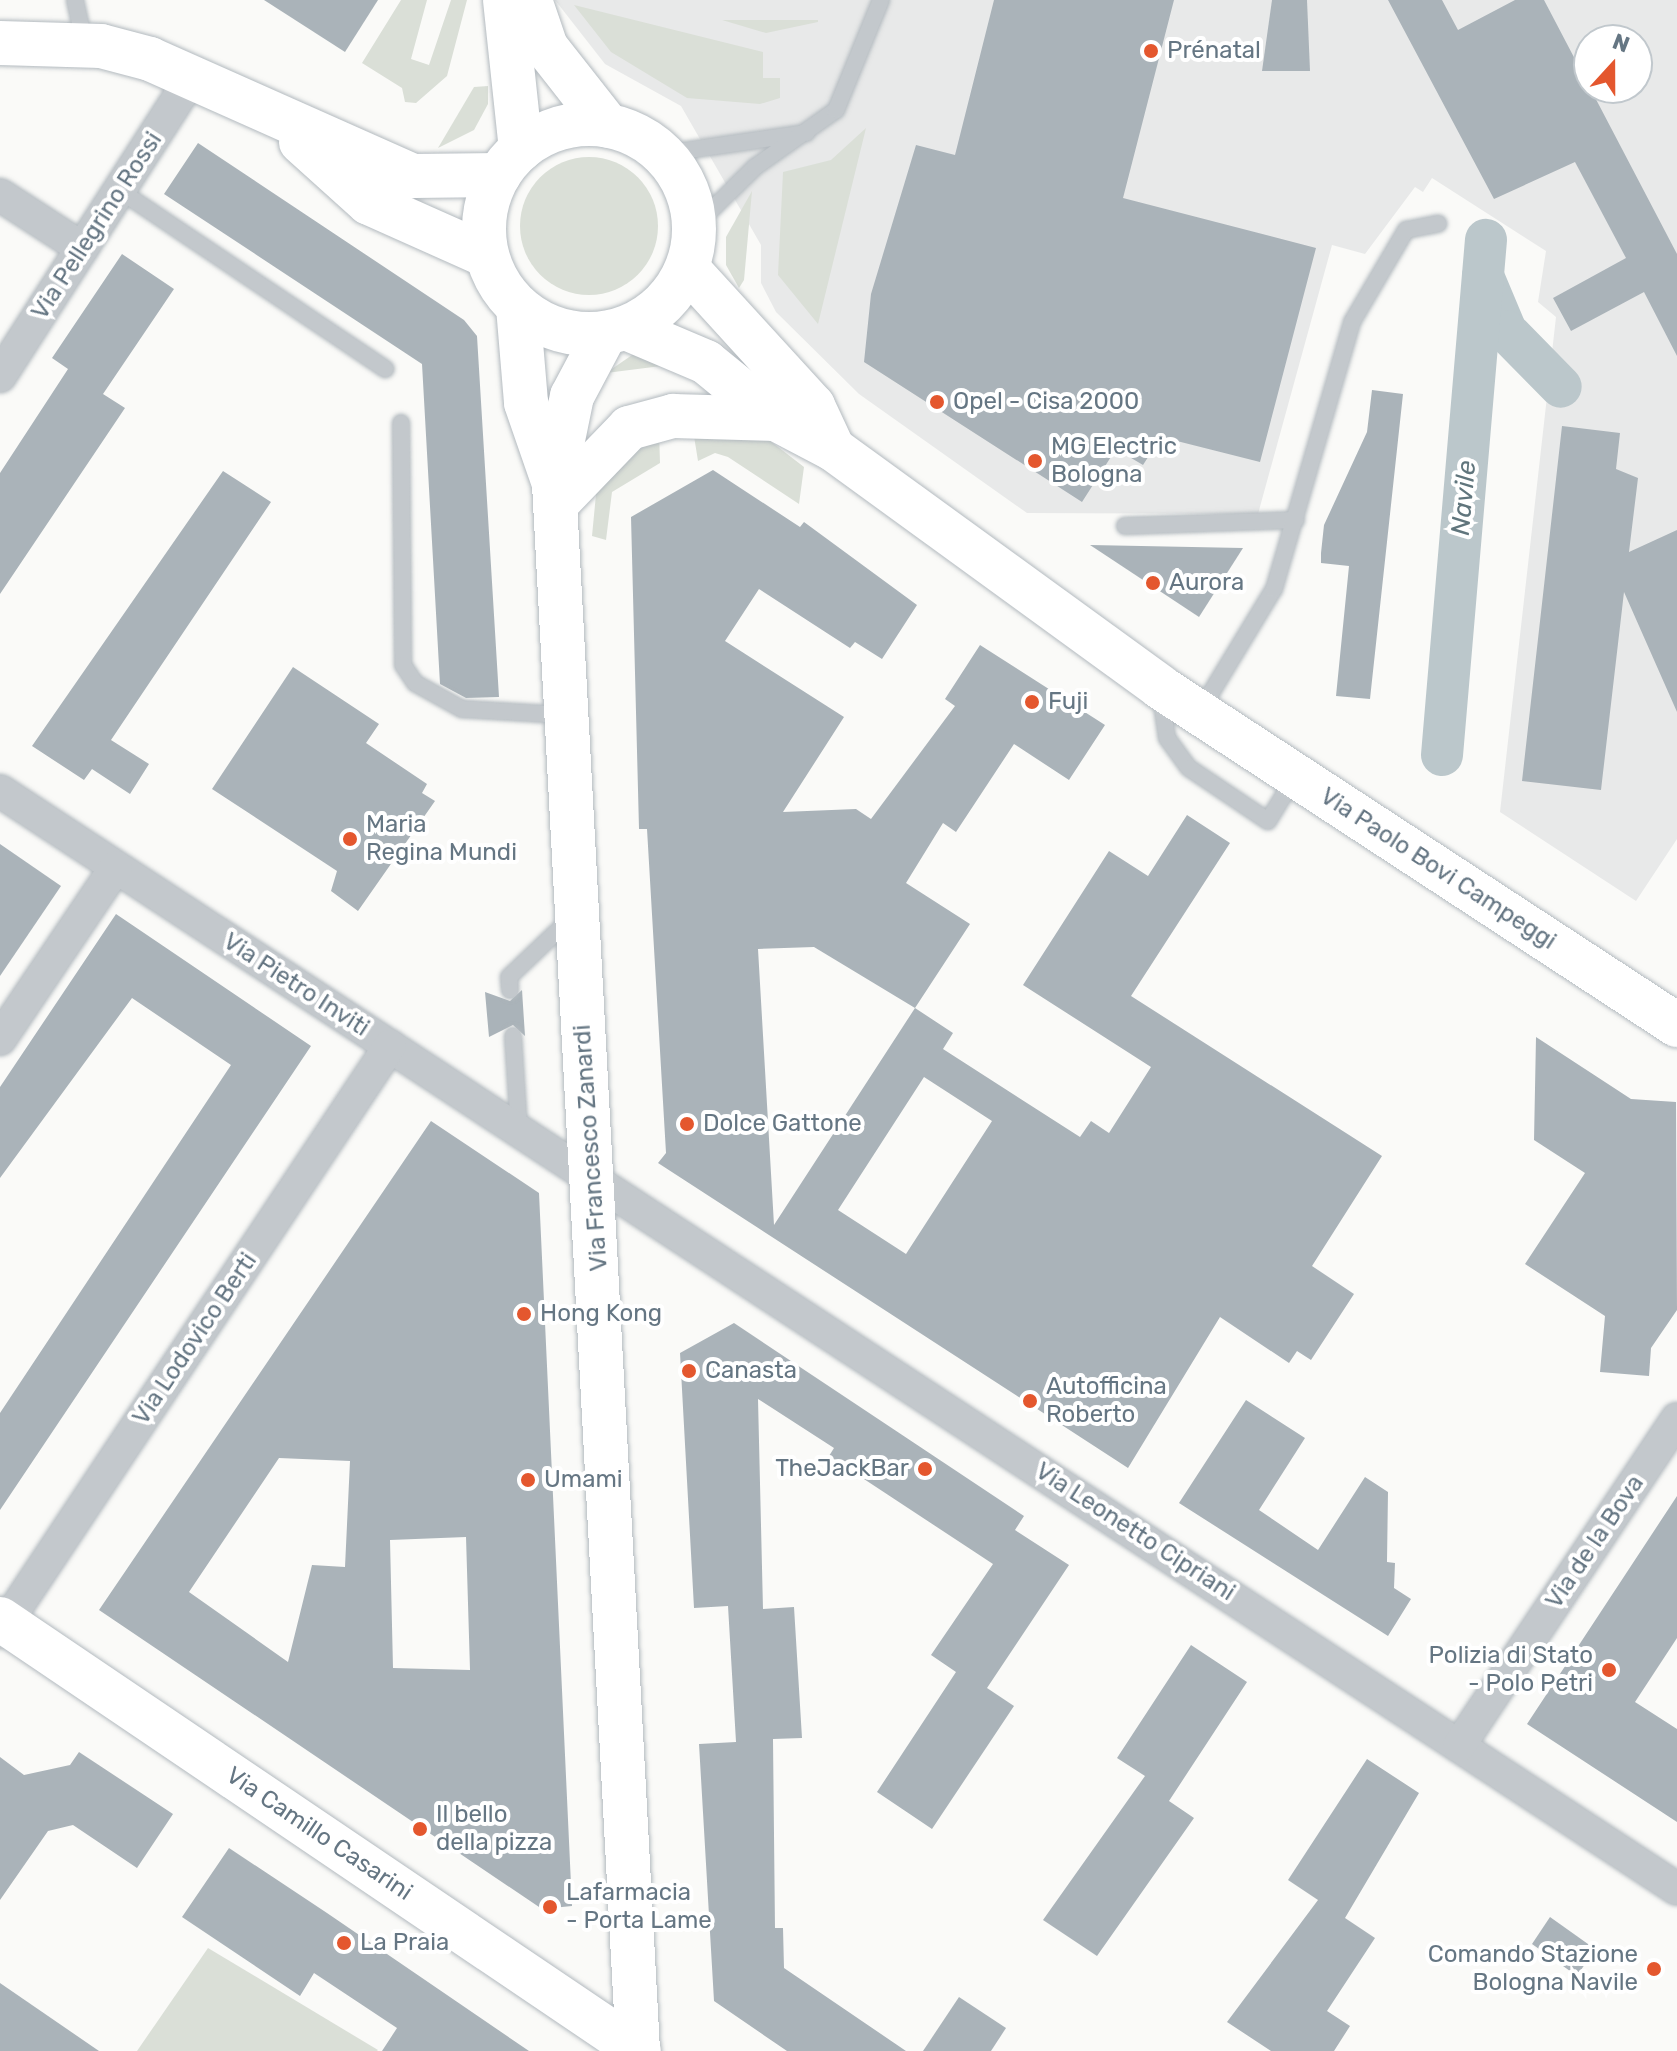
<!DOCTYPE html>
<meta charset="utf-8">
<style>
body{margin:0}
#map{position:relative;width:1677px;height:2051px;overflow:hidden;background:#fafaf8;font-family:Rubik,sans-serif}
div>[style]{position:absolute}
[style*='--x']{left:calc(var(--x)*1px);top:calc(var(--y)*1px);width:calc(var(--w)*1px);rotate:calc(var(--a)*1deg)}
.built>*{inset:0;background:#e8e9e9}
.green>*{inset:0;background:#dadfd7}
.round{border-radius:50%}
.canal>*{height:42px;margin:-21px;padding:0 21px;transform-origin:21px;border-radius:21px;background:#bbc7cb}
.building>*{inset:0;background:#aab3b9}
.roads{filter:drop-shadow(0 0 2px #b3babf) drop-shadow(0 0 2px #b3babf)}
.lane>*{height:16px;margin:-8px;padding:0 8px;transform-origin:8px;border-radius:8px;background:#c3c8cc}
.street>*{height:32px;margin:-16px;padding:0 16px;transform-origin:16px;border-radius:16px;background:#c3c8cc}
.secondary>*{height:44px;margin:-22px;padding:0 22px;transform-origin:22px;border-radius:22px;background:#fff}
.primary>*{height:44px;margin:-22px;padding:0 22px;transform-origin:22px;border-radius:22px;background:#fff}
.primary>.ring{margin:-22px;padding:0;box-sizing:content-box;background:none;border:44px solid #fff;border-radius:50%}
.dots>*{width:22px;height:22px;translate:-50% -50%;box-sizing:border-box;border:4px solid #fff;border-radius:50%}
span{translate:-50% -50%;white-space:nowrap;text-align:center;line-height:1.15;-webkit-text-stroke:8px #fff;paint-order:stroke}
.poi-label{font-size:24px;color:#657683}
.left{translate:0 -50%;text-align:left}
.right{translate:-100% -50%;text-align:right}
.street-label{font-size:24px;color:#657683}
.water-label{font-size:26px;color:#60757c;font-style:italic}
.north{position:absolute;left:1573px;top:24px;width:80px;height:80px;box-sizing:border-box;background:#fff;border:2px solid #c1c8cd;border-radius:50%;rotate:21deg;font-size:22px;font-weight:700;line-height:32px;text-align:center;color:#657683}
.north::after{content:'';display:block;margin:auto;width:28px;height:36px;background:#e4572e;clip-path:polygon(50% 0,100% 100%,50% 72%,0 100%)}
</style>
<div id="map">
<div class="built">
<i style="clip-path:polygon(evenodd,555px 0,1677px 0,1677px 839px,1636px 901px,1500px 812px,1556px 317px,1538px 302px,1546px 251px,1432px 178px,1423px 192px,1415px 187px,1365px 254px,1332px 245px,1258px 514px,1027px 513px,859px 394px,776px 312px,761px 283px,761px 245px,681px 106px,605px 64px,555px 0,1589px 40px,1637px 40px,1637px 88px,1589px 88px,1589px 40px)"></i>
</div>
<div class="green">
<i style="clip-path:polygon(401px 0,427px 0,411px 59px,429px 65px,451px 0,467px 0,447px 76px,416px 103px,405px 102px,402px 88px,362px 63px)"></i>
<i style="clip-path:polygon(574px 5px,763px 52px,763px 78px,780px 78px,780px 98px,760px 104px,687px 98px,611px 52px)"></i>
<i style="clip-path:polygon(722px 20px,818px 20px,818px 22px,766px 33px)"></i>
<i style="clip-path:polygon(488px 86px,488px 104px,474px 130px,438px 148px,474px 87px)"></i>
<i style="clip-path:polygon(866px 128px,818px 324px,778px 275px,783px 172px,831px 160px)"></i>
<i class="round" style="left:520px;top:157px;width:138px;height:138px"></i>
<i style="clip-path:polygon(752px 191px,744px 280px,739px 288px,726px 265px,726px 237px)"></i>
<i style="clip-path:polygon(635px 353px,677px 364px,606px 373px)"></i>
<i style="clip-path:polygon(693px 430px,769px 440px,804px 467px,799px 504px,728px 457px,715px 453px,698px 461px)"></i>
<i style="clip-path:polygon(659px 431px,660px 463px,612px 492px,606px 540px,592px 536px,597px 484px)"></i>
<i style="clip-path:polygon(208px 1948px,378px 2050px,377px 2051px,137px 2051px)"></i>
</div>
<div class="canal">
<i style="--x:1483;--y:276;--w:60;--a:67.3"></i>
<i style="--x:1506;--y:331;--w:78;--a:45.5"></i>
<i style="--x:1442;--y:755;--w:517;--a:-85.12"></i>
</div>
<div class="building">
<i style="clip-path:polygon(264px 0,378px 0,345px 52px)"></i>
<i style="clip-path:polygon(994px 0,1174px 0,1123px 198px,1316px 248px,1260px 462px,1161px 437px,1143px 465px,1116px 449px,1082px 502px,864px 362px,871px 294px,916px 145px,955px 155px)"></i>
<i style="clip-path:polygon(1272px 0,1307px 0,1310px 71px,1262px 71px)"></i>
<i style="clip-path:polygon(1388px 0,1442px 0,1458px 30px,1515px 0,1544px 0,1677px 254px,1677px 356px,1644px 292px,1571px 331px,1553px 298px,1626px 258px,1575px 162px,1494px 199px)"></i>
<i style="clip-path:polygon(198px 143px,464px 320px,477px 336px,499px 697px,466px 698px,440px 684px,422px 364px,164px 194px)"></i>
<i style="clip-path:polygon(122px 254px,174px 289px,103px 394px,125px 408px,0 594px,0 473px,68px 369px,52px 358px)"></i>
<i style="clip-path:polygon(1372px 390px,1403px 394px,1370px 699px,1336px 696px,1349px 566px,1321px 563px,1321px 553px,1324px 525px,1367px 432px)"></i>
<i style="clip-path:polygon(1562px 426px,1620px 433px,1616px 469px,1638px 478px,1629px 552px,1677px 530px,1677px 712px,1624px 592px,1601px 790px,1522px 781px)"></i>
<i style="clip-path:polygon(evenodd,713px 470px,800px 527px,804px 522px,917px 605px,882px 659px,855px 642px,850px 648px,759px 589px,725px 641px,844px 717px,783px 812px,856px 809px,871px 819px,955px 706px,945px 699px,980px 645px,1105px 725px,1069px 780px,1014px 744px,956px 832px,943px 823px,906px 883px,970px 924px,915px 1008px,953px 1033px,943px 1049px,1080px 1137px,1091px 1121px,1109px 1133px,1151px 1067px,1023px 985px,1109px 851px,1148px 876px,1187px 815px,1230px 843px,1131px 996px,1382px 1156px,1312px 1266px,1354px 1294px,1311px 1360px,1297px 1351px,1289px 1363px,1220px 1317px,1128px 1468px,658px 1163px,666px 1153px,647px 829px,639px 829px,631px 517px,713px 470px,814px 947px,915px 1008px,774px 1225px,758px 949px,814px 947px,713px 470px,924px 1077px,992px 1121px,906px 1254px,838px 1210px,924px 1077px)"></i>
<i style="clip-path:polygon(223px 471px,271px 502px,111px 740px,149px 764px,130px 794px,92px 769px,84px 780px,32px 746px)"></i>
<i style="clip-path:polygon(1090px 545px,1243px 548px,1199px 617px)"></i>
<i style="clip-path:polygon(293px 667px,379px 724px,366px 743px,427px 784px,422px 793px,435px 801px,358px 911px,331px 891px,337px 871px,212px 789px)"></i>
<i style="clip-path:polygon(0 844px,61px 886px,0 976px)"></i>
<i style="clip-path:polygon(116px 914px,311px 1046px,0 1510px,0 1413px,231px 1065px,132px 998px,0 1178px,0 1087px)"></i>
<i style="clip-path:polygon(522px 990px,525px 1036px,513px 1025px,489px 1037px,485px 992px,510px 1001px)"></i>
<i style="clip-path:polygon(1536px 1037px,1631px 1099px,1676px 1102px,1677px 1310px,1651px 1348px,1649px 1376px,1600px 1372px,1605px 1316px,1525px 1264px,1585px 1173px,1534px 1140px)"></i>
<i style="clip-path:polygon(evenodd,431px 1121px,539px 1193px,572px 1906px,542px 1909px,99px 1610px,431px 1121px,279px 1458px,350px 1461px,345px 1567px,312px 1565px,288px 1662px,189px 1592px,279px 1458px,431px 1121px,466px 1537px,470px 1670px,393px 1668px,390px 1540px,466px 1537px)"></i>
<i style="clip-path:polygon(734px 1323px,1024px 1516px,1015px 1530px,1069px 1565px,987px 1688px,1014px 1706px,932px 1829px,877px 1792px,956px 1672px,931px 1655px,993px 1564px,829px 1456px,834px 1448px,758px 1399px,763px 1609px,794px 1607px,802px 1738px,773px 1739px,775px 1928px,783px 1928px,784px 1968px,906px 2051px,787px 2051px,714px 2001px,699px 1744px,736px 1742px,728px 1606px,694px 1608px,680px 1353px)"></i>
<i style="clip-path:polygon(1246px 1400px,1305px 1438px,1259px 1510px,1318px 1550px,1365px 1477px,1388px 1492px,1387px 1562px,1395px 1563px,1394px 1588px,1411px 1599px,1388px 1636px,1179px 1503px)"></i>
<i style="clip-path:polygon(1677px 1496px,1677px 1638px,1635px 1702px,1677px 1729px,1677px 1822px,1527px 1724px)"></i>
<i style="clip-path:polygon(1191px 1645px,1247px 1682px,1169px 1801px,1194px 1818px,1097px 1956px,1043px 1920px,1145px 1776px,1117px 1758px)"></i>
<i style="clip-path:polygon(79px 1752px,173px 1814px,137px 1868px,73px 1825px,48px 1831px,0 1900px,0 1757px,24px 1775px,70px 1765px)"></i>
<i style="clip-path:polygon(1367px 1759px,1419px 1793px,1345px 1918px,1375px 1938px,1327px 2011px,1350px 2026px,1334px 2051px,1271px 2051px,1227px 2022px,1318px 1900px,1288px 1880px)"></i>
<i style="clip-path:polygon(229px 1848px,327px 1913px,529px 2051px,382px 2051px,397px 2028px,314px 1973px,300px 1996px,182px 1917px)"></i>
<i style="clip-path:polygon(1550px 1917px,1595px 1949px,1577px 1976px,1532px 1944px)"></i>
<i style="clip-path:polygon(0 1983px,99px 2051px,0 2051px)"></i>
<i style="clip-path:polygon(959px 1997px,1006px 2028px,991px 2051px,923px 2051px)"></i>
</div>
<div class="roads">
<div class="lane">
<i style="--x:75;--y:0;--w:42;--a:77.6"></i>
<i style="--x:662;--y:154;--w:146;--a:-8.3"></i>
<i style="--x:119;--y:190;--w:321;--a:33.9"></i>
<i style="--x:694;--y:227;--w:86;--a:-44.5"></i>
<i style="--x:755;--y:167;--w:99;--a:-35.1"></i>
<i style="--x:836;--y:110;--w:119;--a:-67.8"></i>
<i style="--x:401;--y:423;--w:242;--a:89.5"></i>
<i style="--x:403;--y:665;--w:22;--a:56"></i>
<i style="--x:415;--y:683;--w:54;--a:29"></i>
<i style="--x:462;--y:709;--w:101;--a:3.4"></i>
<i style="--x:1125;--y:526;--w:171;--a:-2"></i>
<i style="--x:1161;--y:697;--w:41;--a:81.7"></i>
<i style="--x:1167;--y:738;--w:37;--a:54"></i>
<i style="--x:1189;--y:768;--w:95;--a:33.9"></i>
<i style="--x:1268;--y:821;--w:52;--a:-58.5"></i>
<i style="--x:1200;--y:711;--w:143;--a:-58.8"></i>
<i style="--x:1274;--y:589;--w:278;--a:-73.7"></i>
<i style="--x:1352;--y:322;--w:107;--a:-59.6"></i>
<i style="--x:1406;--y:230;--w:33;--a:-11"></i>
<i style="--x:510;--y:990;--w:13;--a:-94"></i>
<i style="--x:509;--y:977;--w:86;--a:-43.6"></i>
<i style="--x:513;--y:1036;--w:92;--a:86.3"></i>
</div>
<div class="street">
<i style="--x:0;--y:195;--w:98;--a:32.9"></i>
<i style="--x:0;--y:376;--w:358;--a:-57.3"></i>
<i style="--x:0;--y:791;--w:2004;--a:33.21"></i>
<i style="--x:0;--y:1039;--w:207;--a:-56"></i>
<i style="--x:0;--y:1632;--w:704;--a:-56.36"></i>
<i style="--x:1459;--y:1746;--w:393;--a:-56.3"></i>
</div>
<div class="secondary">
<i style="--x:0;--y:43;--w:101;--a:1.7"></i>
<i style="--x:101;--y:46;--w:51;--a:14.9"></i>
<i style="--x:150;--y:59;--w:288;--a:24"></i>
<i style="--x:413;--y:176;--w:86;--a:-0.7"></i>
<i style="--x:301;--y:142;--w:91;--a:41.9"></i>
<i style="--x:369;--y:203;--w:128;--a:24"></i>
<i style="--x:687;--y:268;--w:187;--a:47.6"></i>
<i style="--x:813;--y:406;--w:47;--a:65.1"></i>
<i style="--x:626;--y:328;--w:87;--a:23"></i>
<i style="--x:706;--y:362;--w:90;--a:39.2"></i>
<i style="--x:776;--y:419;--w:64;--a:27.8"></i>
<i style="--x:833;--y:449;--w:404;--a:36"></i>
<i style="--x:1160;--y:687;--w:618;--a:33.18"></i>
<i style="--x:555;--y:505;--w:107;--a:-46.1"></i>
<i style="--x:629;--y:428;--w:46;--a:-15.3"></i>
<i style="--x:673;--y:416;--w:103;--a:1.7"></i>
<i style="--x:0;--y:1619;--w:771;--a:34.06"></i>
</div>
<div class="primary">
<i style="--x:505;--y:0;--w:150;--a:83.9"></i>
<i style="--x:530;--y:0;--w:50;--a:71.2"></i>
<i style="--x:546;--y:47;--w:100;--a:51.9"></i>
<i class="ring" style="left:484px;top:124px;width:166px;height:166px"></i>
<i style="--x:518;--y:307;--w:96;--a:85.2"></i>
<i style="--x:526;--y:403;--w:86;--a:70.9"></i>
<i style="--x:605;--y:334;--w:70;--a:118"></i>
<i style="--x:572;--y:396;--w:90;--a:101.6"></i>
<i style="--x:554;--y:484;--w:1569;--a:86.93"></i>
</div>
</div>
<div class="dots">
<i style="left:1151px;top:51px;background:#e4572e"></i>
<i style="left:937px;top:402px;background:#e4572e"></i>
<i style="left:1035px;top:461px;background:#e4572e"></i>
<i style="left:1153px;top:583px;background:#e4572e"></i>
<i style="left:1032px;top:702px;background:#e4572e"></i>
<i style="left:350px;top:839px;background:#e4572e"></i>
<i style="left:687px;top:1124px;background:#e4572e"></i>
<i style="left:524px;top:1314px;background:#e4572e"></i>
<i style="left:689px;top:1371px;background:#e4572e"></i>
<i style="left:1030px;top:1401px;background:#e4572e"></i>
<i style="left:925px;top:1469px;background:#e4572e"></i>
<i style="left:528px;top:1480px;background:#e4572e"></i>
<i style="left:1609px;top:1670px;background:#e4572e"></i>
<i style="left:420px;top:1829px;background:#e4572e"></i>
<i style="left:550px;top:1907px;background:#e4572e"></i>
<i style="left:344px;top:1943px;background:#e4572e"></i>
<i style="left:1654px;top:1969px;background:#e4572e"></i>
</div>
<div class="poi-label">
<span class="left" style="left:1167px;top:51px">Prénatal</span>
<span class="left" style="left:953px;top:402px">Opel - Cisa 2000</span>
<span class="left" style="left:1051px;top:461px">MG Electric<br>Bologna</span>
<span class="left" style="left:1169px;top:583px">Aurora</span>
<span class="left" style="left:1048px;top:702px">Fuji</span>
<span class="left" style="left:366px;top:839px">Maria<br>Regina Mundi</span>
<span class="left" style="left:703px;top:1124px">Dolce Gattone</span>
<span class="left" style="left:540px;top:1314px">Hong Kong</span>
<span class="left" style="left:705px;top:1371px">Canasta</span>
<span class="left" style="left:1046px;top:1401px">Autofficina<br>Roberto</span>
<span class="right" style="left:909px;top:1469px">TheJackBar</span>
<span class="left" style="left:544px;top:1480px">Umami</span>
<span class="right" style="left:1593px;top:1670px">Polizia di Stato<br>- Polo Petri</span>
<span class="left" style="left:436px;top:1829px">Il bello<br>della pizza</span>
<span class="left" style="left:566px;top:1907px">Lafarmacia<br>- Porta Lame</span>
<span class="left" style="left:360px;top:1943px">La Praia</span>
<span class="right" style="left:1638px;top:1969px">Comando Stazione<br>Bologna Navile</span>
</div>
<div class="street-label">
<span style="left:97px;top:226px;rotate:-57deg">Via Pellegrino Rossi</span>
<span style="left:1438px;top:869px;rotate:33deg">Via Paolo Bovi Campeggi</span>
<span style="left:296px;top:985px;rotate:33deg">Via Pietro Inviti</span>
<span style="left:591px;top:1148px;rotate:-94deg">Via Francesco Zanardi</span>
<span style="left:195px;top:1339px;rotate:-56deg">Via Lodovico Berti</span>
<span style="left:1135px;top:1532px;rotate:33deg">Via Leonetto Cipriani</span>
<span style="left:1595px;top:1542px;rotate:-56deg">Via de la Bova</span>
<span style="left:319px;top:1834px;rotate:34deg">Via Camillo Casarini</span>
</div>
<div class="water-label">
<span style="left:1464px;top:498px;rotate:-85deg">Navile</span>
</div>
<div class="north">N</div>
</div>
